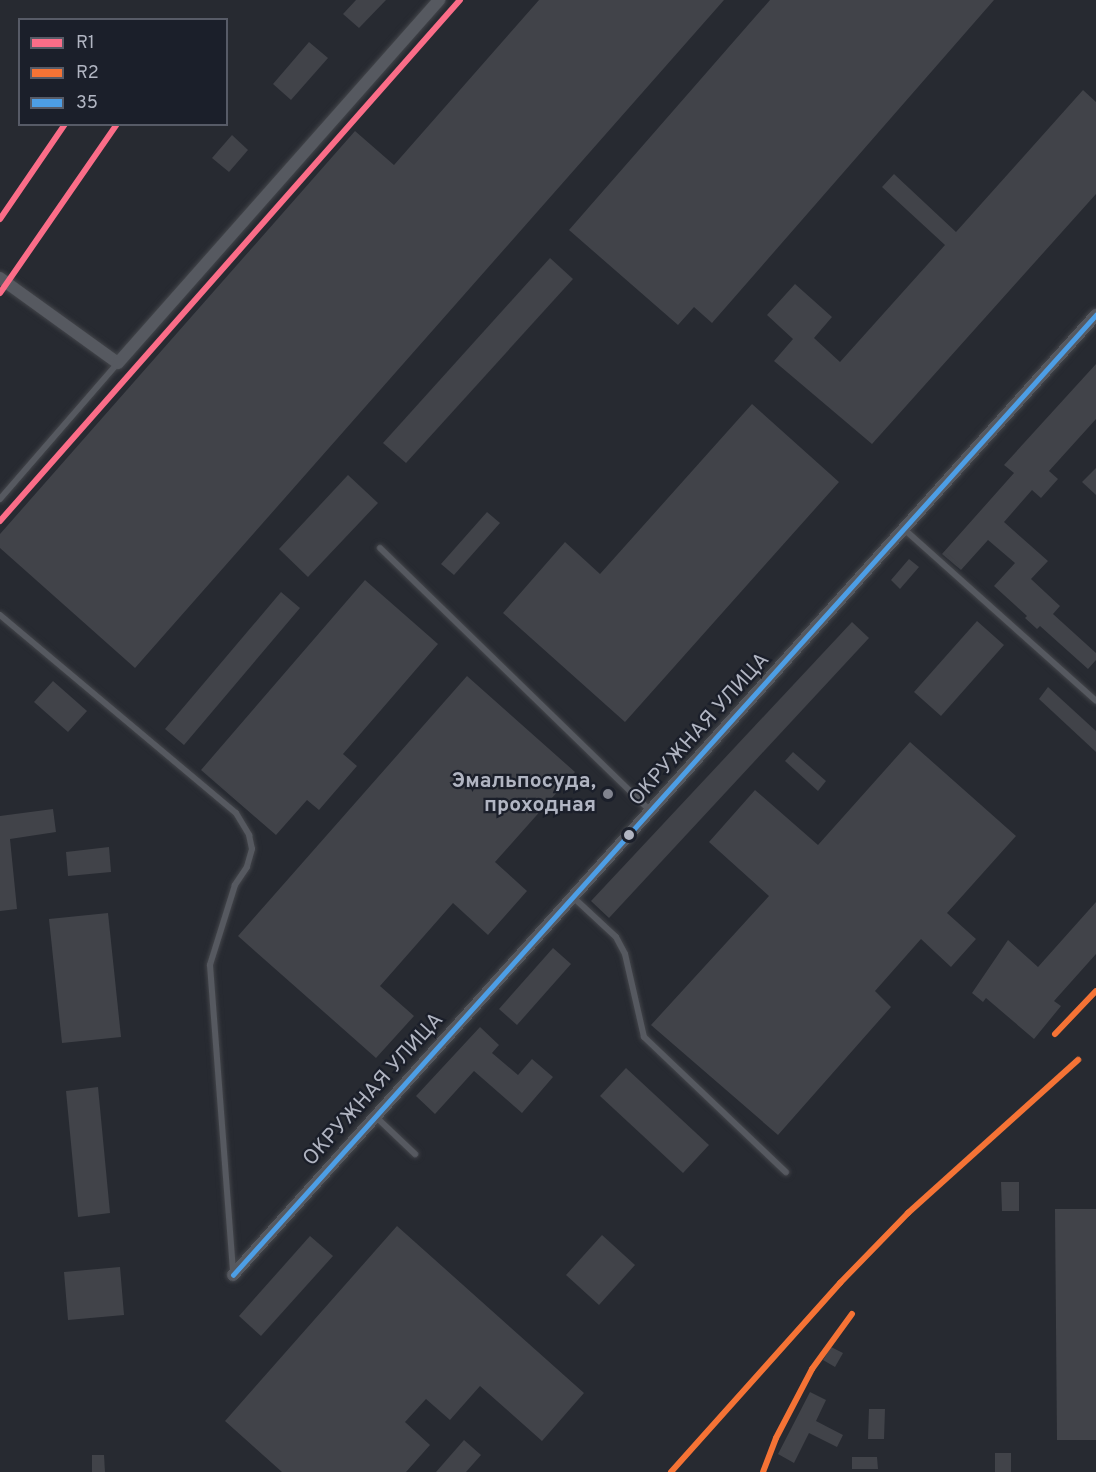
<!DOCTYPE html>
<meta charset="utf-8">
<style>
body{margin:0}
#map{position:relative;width:1096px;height:1472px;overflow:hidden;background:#272a31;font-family:Overpass,sans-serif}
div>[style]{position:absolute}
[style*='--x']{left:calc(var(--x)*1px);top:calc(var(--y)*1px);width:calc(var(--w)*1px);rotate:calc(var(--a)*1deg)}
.building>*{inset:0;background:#414349}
.roads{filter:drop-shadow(0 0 2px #43454a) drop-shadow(0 0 2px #43454a)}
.lane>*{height:6px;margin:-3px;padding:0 3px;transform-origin:3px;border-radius:3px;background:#565960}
.street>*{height:12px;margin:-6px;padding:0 6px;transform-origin:6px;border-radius:6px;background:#565960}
.bus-1>*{height:4.5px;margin:-2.25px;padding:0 2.25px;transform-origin:2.25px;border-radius:2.25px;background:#4d9ee5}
.rail-1>*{height:6px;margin:-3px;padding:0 3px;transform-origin:3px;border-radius:3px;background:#fb6d88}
.rail-2>*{height:6px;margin:-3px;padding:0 3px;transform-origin:3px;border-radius:3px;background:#f57335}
.dots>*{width:16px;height:16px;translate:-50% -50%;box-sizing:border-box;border:3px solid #1b1f2a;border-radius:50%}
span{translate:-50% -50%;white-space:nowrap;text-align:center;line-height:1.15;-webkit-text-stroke:4.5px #1b1f2a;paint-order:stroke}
.street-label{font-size:21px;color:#b1b5c2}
.poi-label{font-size:21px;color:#b1b5c2;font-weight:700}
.right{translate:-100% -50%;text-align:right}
.legend{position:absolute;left:18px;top:18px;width:210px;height:108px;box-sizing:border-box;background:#1b1f2a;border:2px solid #575b67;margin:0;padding:8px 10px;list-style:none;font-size:18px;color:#b1b5c2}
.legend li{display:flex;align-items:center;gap:12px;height:30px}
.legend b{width:30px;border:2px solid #575b67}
</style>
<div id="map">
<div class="building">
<i style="clip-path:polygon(356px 0,386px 0,359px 28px,343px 14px)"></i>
<i style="clip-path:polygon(539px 0,724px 0,135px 668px,0 548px,0 534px,355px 131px,394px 165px)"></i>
<i style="clip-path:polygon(770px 0,994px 0,712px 323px,694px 307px,678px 325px,569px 230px)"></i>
<i style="clip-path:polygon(309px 42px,328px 58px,291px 100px,273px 84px)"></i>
<i style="clip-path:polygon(1083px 90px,1096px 102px,1096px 194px,872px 444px,774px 361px,793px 339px,767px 315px,795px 284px,832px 317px,814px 338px,840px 362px,945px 245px,882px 187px,894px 174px,956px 232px)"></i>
<i style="clip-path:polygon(232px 135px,248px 150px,229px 172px,212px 158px)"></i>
<i style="clip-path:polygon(550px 258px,573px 279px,406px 463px,383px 443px)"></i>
<i style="clip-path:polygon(1096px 364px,1096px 419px,1049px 471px,1058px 479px,1041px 498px,1032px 490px,1004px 522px,1048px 561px,1031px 579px,1060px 606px,1053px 614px,1096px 653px,1096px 660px,1088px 669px,1040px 626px,1037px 629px,1025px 618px,1027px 616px,994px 586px,1015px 563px,988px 540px,961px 570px,942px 554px,1014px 473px,1004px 465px)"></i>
<i style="clip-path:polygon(752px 404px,839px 482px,625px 722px,503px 613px,565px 542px,600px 574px)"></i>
<i style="clip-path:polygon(1096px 468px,1096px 495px,1082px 482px)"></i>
<i style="clip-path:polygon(348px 475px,378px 503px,308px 577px,279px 549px)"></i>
<i style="clip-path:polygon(487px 512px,500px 523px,454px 575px,441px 564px)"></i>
<i style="clip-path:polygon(909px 559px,919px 567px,900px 589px,891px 580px)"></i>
<i style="clip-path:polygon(365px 580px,438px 644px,343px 754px,357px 766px,319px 810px,307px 800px,276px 835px,201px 770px)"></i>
<i style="clip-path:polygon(281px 592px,300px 608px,184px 745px,165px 729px)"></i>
<i style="clip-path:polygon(977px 621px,1004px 645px,941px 716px,914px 692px)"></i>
<i style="clip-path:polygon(852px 622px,869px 638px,609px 918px,591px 901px)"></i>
<i style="clip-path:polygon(467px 676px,575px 772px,495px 862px,527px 891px,488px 935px,453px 903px,380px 986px,414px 1016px,376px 1058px,238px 936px)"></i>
<i style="clip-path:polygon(53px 681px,87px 711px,68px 732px,34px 702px)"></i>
<i style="clip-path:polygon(1048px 687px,1096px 731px,1096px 752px,1039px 699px)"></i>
<i style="clip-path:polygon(910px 742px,1016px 836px,947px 913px,976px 939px,951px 967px,921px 939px,875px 991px,891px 1007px,778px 1135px,651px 1025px,769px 896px,709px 842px,755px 790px,818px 845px)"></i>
<i style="clip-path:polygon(793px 752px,826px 781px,818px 791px,785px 761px)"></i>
<i style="clip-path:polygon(53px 809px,56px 832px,10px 839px,17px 909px,0 911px,0 816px)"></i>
<i style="clip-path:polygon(109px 847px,111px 872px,68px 876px,66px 852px)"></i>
<i style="clip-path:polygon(1096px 902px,1096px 954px,1054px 1001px,1061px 1006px,1034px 1039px,986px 998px,983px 1002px,972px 993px,1008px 940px,1038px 967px)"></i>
<i style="clip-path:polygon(108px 913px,121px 1037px,62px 1043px,49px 919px)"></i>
<i style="clip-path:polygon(553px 948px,571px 964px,517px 1025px,499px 1009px)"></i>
<i style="clip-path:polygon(480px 1027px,499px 1045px,492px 1053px,518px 1075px,532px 1059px,553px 1077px,522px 1113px,474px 1071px,435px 1114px,416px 1096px)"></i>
<i style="clip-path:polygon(626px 1068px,709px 1145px,683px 1173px,600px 1096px)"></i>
<i style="clip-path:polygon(98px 1087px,110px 1213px,78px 1217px,66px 1091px)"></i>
<i style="clip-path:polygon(1001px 1182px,1019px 1182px,1019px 1211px,1002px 1211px)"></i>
<i style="clip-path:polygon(1055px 1209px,1096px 1209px,1096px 1440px,1057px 1440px)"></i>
<i style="clip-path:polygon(397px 1226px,584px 1393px,542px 1441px,480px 1386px,450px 1420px,426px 1399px,405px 1422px,430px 1445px,406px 1472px,282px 1472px,225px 1421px)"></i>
<i style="clip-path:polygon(602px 1235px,635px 1265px,599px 1305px,566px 1275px)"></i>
<i style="clip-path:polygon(310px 1236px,333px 1256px,261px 1336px,239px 1316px)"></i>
<i style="clip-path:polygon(120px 1267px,124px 1315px,68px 1320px,64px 1272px)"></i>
<i style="clip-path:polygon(831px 1347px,843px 1353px,835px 1367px,823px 1360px)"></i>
<i style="clip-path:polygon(810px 1392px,826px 1400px,816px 1421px,843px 1435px,837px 1447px,809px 1433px,794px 1463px,778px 1454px)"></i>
<i style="clip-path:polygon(869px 1409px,885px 1409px,884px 1439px,868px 1439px)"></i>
<i style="clip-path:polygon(464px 1440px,481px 1455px,466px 1472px,436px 1472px)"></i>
<i style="clip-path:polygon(995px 1453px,1011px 1453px,1011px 1472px,995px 1472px)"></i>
<i style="clip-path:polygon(92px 1455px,104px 1455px,105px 1472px,92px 1472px)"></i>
<i style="clip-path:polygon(852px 1457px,877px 1457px,878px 1469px,852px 1469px)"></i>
</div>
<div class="roads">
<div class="lane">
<i style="--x:0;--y:499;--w:180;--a:-49.1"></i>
<i style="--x:905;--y:530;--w:256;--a:41.8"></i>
<i style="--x:380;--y:548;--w:377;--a:44.2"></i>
<i style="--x:0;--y:615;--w:308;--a:40"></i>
<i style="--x:236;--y:813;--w:26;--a:59"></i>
<i style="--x:249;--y:835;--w:14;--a:78"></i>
<i style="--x:252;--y:849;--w:19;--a:106"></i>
<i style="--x:247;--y:867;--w:22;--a:124"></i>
<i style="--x:235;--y:885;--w:84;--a:107.4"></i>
<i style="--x:210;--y:965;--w:310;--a:85.7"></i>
<i style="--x:574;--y:898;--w:57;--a:42.9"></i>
<i style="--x:616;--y:937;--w:19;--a:62"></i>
<i style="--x:625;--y:954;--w:85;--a:77.1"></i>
<i style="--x:644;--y:1037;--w:196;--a:43.6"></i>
<i style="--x:376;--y:1117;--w:54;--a:43.5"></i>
</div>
<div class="street">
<i style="--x:0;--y:278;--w:145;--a:35.8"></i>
<i style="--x:118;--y:363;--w:485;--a:-48.5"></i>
<i style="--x:233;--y:1275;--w:1291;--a:-48.05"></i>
</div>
</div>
<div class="bus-1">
<i style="--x:233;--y:1275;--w:1291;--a:-48.05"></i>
</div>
<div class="rail-1">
<i style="--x:0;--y:219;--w:115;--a:-55.6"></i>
<i style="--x:0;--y:293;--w:206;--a:-55.3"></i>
<i style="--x:0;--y:521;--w:695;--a:-48.56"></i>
</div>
<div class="rail-2">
<i style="--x:1055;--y:1034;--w:59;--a:-46.4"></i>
<i style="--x:671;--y:1472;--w:254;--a:-48.2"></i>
<i style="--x:840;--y:1283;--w:98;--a:-45.8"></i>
<i style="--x:908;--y:1213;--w:229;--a:-42"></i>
<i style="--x:763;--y:1472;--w:36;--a:-69"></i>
<i style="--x:776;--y:1438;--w:78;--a:-62.4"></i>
<i style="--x:812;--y:1369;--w:68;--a:-54"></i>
</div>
<div class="dots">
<i style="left:608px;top:794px;background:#81848f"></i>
<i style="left:629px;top:835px;background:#b1b5c2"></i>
</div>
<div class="street-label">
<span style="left:700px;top:730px;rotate:-48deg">ОКРУЖНАЯ УЛИЦА</span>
<span style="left:374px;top:1090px;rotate:-48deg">ОКРУЖНАЯ УЛИЦА</span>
</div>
<div class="poi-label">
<span class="right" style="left:596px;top:794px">Эмальпосуда,<br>проходная</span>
</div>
<ul class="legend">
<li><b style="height:8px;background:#fb6d88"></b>R1</li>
<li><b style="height:8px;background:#f57335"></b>R2</li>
<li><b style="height:8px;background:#4d9ee5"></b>35</li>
</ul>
</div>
